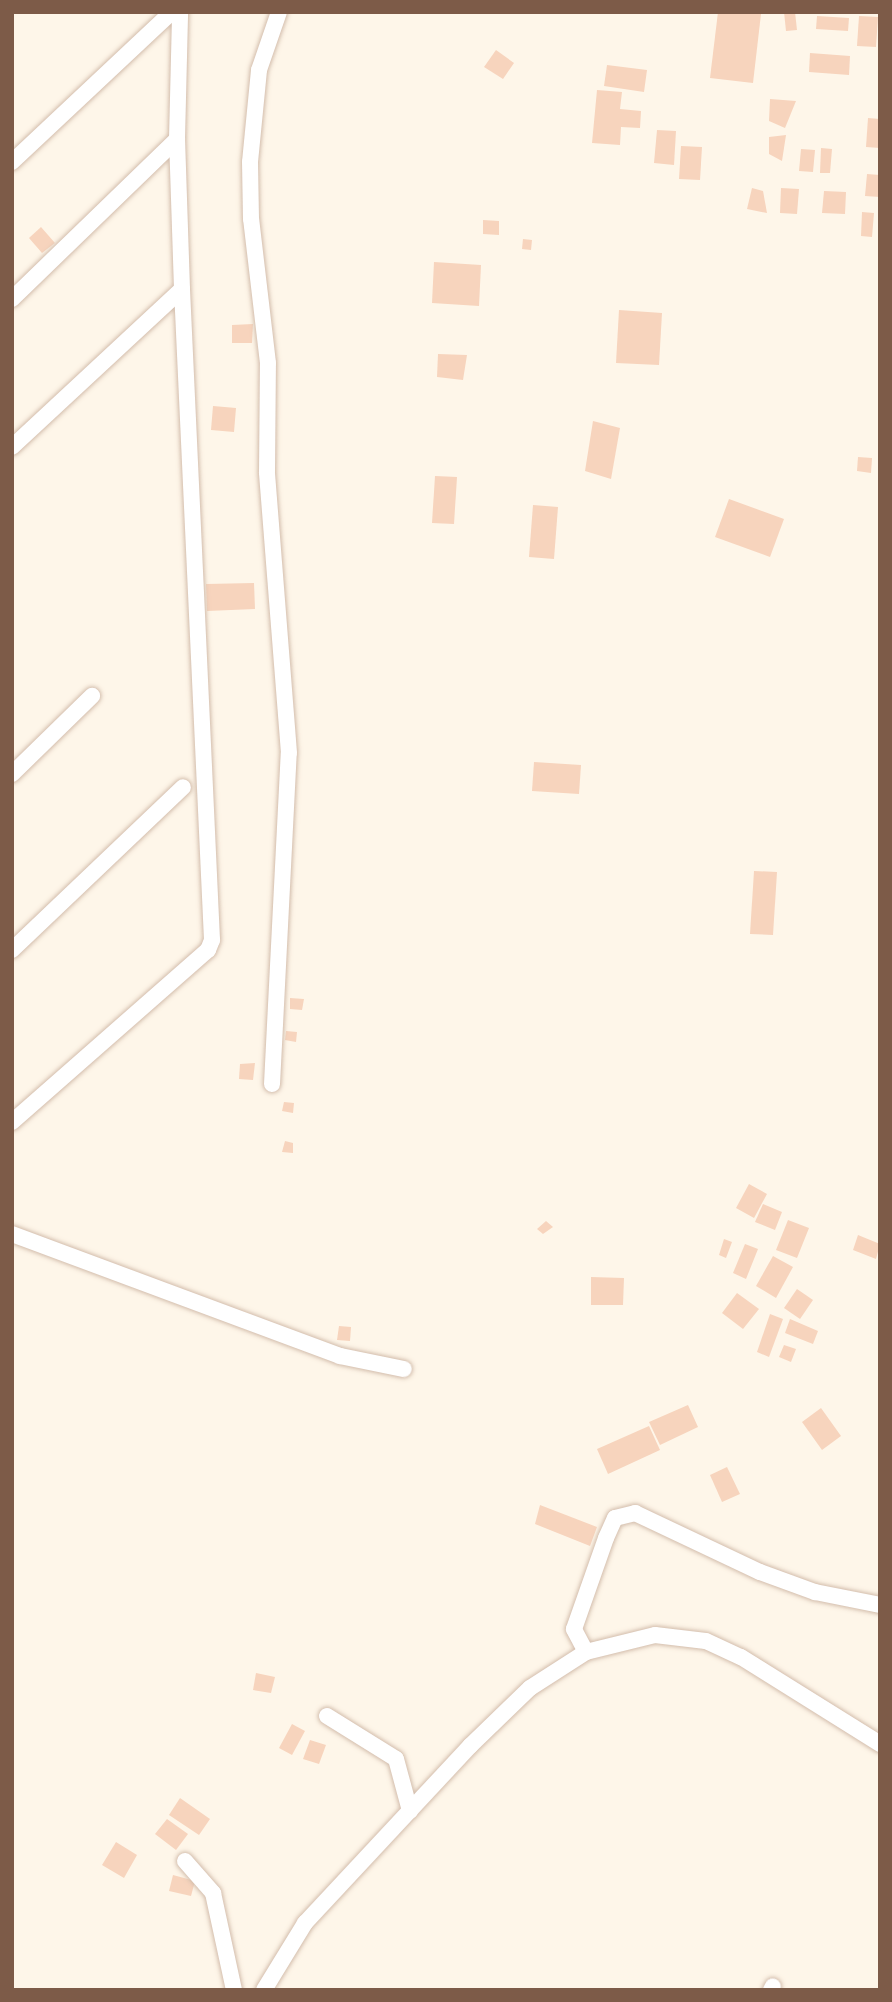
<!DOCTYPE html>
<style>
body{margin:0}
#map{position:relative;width:892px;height:2002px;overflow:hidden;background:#fef6e9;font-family:"IBM Plex Sans",sans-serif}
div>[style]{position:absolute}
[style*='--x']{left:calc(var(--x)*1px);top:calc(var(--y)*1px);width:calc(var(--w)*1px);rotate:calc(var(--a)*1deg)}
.building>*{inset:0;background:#f7d4bd}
.roads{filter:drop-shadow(0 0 2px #d3bdac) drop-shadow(0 0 2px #d3bdac)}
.minor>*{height:16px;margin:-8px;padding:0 8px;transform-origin:8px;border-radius:8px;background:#fff}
span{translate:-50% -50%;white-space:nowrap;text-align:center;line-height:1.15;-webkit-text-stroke:5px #fffaf1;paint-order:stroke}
.frame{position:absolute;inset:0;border:14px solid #7d5b48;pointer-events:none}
</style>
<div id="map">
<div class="building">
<i style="clip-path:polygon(718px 12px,761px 14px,753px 83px,710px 78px)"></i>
<i style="clip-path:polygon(784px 12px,795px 12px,797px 30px,786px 31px)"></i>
<i style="clip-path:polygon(817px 16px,849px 18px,848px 31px,816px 29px)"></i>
<i style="clip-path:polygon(859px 16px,878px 17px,876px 47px,857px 46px)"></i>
<i style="clip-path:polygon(496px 50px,514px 63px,503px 79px,484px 67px)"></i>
<i style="clip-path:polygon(810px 53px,850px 56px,849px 75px,809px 72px)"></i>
<i style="clip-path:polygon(607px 65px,647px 70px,644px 92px,604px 86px)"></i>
<i style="clip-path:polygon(597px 90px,622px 92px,620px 109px,641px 111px,640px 128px,621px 127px,620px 145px,592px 143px)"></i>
<i style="clip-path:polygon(770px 99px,796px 101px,785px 128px,769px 121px)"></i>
<i style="clip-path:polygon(868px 118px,880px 119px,880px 148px,866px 147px)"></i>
<i style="clip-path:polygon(657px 130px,676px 131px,674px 165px,654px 163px)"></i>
<i style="clip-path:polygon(786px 135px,782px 161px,769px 154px,769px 137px)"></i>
<i style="clip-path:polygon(681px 146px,702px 147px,700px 180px,679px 179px)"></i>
<i style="clip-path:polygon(821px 148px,832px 149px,830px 173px,820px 173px)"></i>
<i style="clip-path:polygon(801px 149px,815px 150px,813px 172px,799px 171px)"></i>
<i style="clip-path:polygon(867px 174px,880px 175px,880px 197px,865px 196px)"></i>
<i style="clip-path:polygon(752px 188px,763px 191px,767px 213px,747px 209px)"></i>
<i style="clip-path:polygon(781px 188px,799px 189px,797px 214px,780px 213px)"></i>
<i style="clip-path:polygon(824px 191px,846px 192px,845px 214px,822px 213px)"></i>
<i style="clip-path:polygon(862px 212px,874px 213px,872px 237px,861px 236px)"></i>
<i style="clip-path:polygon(483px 220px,499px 221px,499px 235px,483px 234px)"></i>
<i style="clip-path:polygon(41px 227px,55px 243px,42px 253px,29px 238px)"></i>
<i style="clip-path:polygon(523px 239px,532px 240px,531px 250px,522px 249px)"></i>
<i style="clip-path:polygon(434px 262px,481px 265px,479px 306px,432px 303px)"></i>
<i style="clip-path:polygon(619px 310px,662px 313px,659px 365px,616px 363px)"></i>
<i style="clip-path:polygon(253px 324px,252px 343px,232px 343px,232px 325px)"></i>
<i style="clip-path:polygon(438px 354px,467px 355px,463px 380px,437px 377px)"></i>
<i style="clip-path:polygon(213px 406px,236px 408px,234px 432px,211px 430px)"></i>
<i style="clip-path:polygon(593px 421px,620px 428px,611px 479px,585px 471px)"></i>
<i style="clip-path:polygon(858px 457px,872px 458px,871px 473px,857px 471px)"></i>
<i style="clip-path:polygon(435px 476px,457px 477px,454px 524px,432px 523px)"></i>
<i style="clip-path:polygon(729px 499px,784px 519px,770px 557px,715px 537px)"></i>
<i style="clip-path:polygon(533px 505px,558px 507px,554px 559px,529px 557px)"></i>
<i style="clip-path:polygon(254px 583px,255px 609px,207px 611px,206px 584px)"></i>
<i style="clip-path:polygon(534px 762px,581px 765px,579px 794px,532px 791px)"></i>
<i style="clip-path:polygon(754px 871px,777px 872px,773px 935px,750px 934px)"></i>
<i style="clip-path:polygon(290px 998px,304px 999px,302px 1010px,290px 1009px)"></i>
<i style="clip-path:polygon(286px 1031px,297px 1032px,296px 1042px,285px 1040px)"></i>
<i style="clip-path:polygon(255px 1063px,253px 1080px,239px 1079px,240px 1064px)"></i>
<i style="clip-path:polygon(284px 1102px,294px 1103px,293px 1113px,282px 1111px)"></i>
<i style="clip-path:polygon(285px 1141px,293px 1143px,293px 1153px,282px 1152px)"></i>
<i style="clip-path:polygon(749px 1184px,767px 1194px,754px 1218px,736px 1208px)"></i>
<i style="clip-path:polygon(763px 1204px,782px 1212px,775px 1230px,755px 1222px)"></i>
<i style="clip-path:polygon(788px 1220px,809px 1228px,797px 1258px,776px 1250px)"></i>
<i style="clip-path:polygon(546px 1221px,553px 1227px,543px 1234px,537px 1229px)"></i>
<i style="clip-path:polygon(858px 1235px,880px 1244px,876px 1259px,853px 1250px)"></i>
<i style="clip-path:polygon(724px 1239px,732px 1242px,726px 1258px,719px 1255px)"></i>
<i style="clip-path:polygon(745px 1244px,758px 1249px,746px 1279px,733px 1273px)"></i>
<i style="clip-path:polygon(773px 1256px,793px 1267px,776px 1298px,756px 1286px)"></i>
<i style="clip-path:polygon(591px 1277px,624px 1278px,623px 1305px,591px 1305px)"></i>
<i style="clip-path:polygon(797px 1289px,813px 1300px,800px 1319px,784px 1308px)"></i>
<i style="clip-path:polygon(737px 1293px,759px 1309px,743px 1329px,722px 1313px)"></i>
<i style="clip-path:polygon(770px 1314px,783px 1319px,769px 1357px,757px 1352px)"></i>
<i style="clip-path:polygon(790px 1319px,818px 1331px,813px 1344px,785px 1333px)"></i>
<i style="clip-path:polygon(339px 1326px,351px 1327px,350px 1341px,337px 1340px)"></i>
<i style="clip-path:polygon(784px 1345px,796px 1349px,791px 1362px,779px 1357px)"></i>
<i style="clip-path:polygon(688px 1405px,698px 1427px,660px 1445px,649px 1422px)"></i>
<i style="clip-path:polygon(821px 1408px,841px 1436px,822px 1450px,802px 1422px)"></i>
<i style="clip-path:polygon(649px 1426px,660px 1450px,608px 1474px,597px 1449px)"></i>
<i style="clip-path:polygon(727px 1467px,740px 1494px,722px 1502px,710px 1475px)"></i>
<i style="clip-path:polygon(540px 1505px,597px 1527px,590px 1546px,535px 1524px)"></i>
<i style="clip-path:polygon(256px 1673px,275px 1677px,271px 1693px,253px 1690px)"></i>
<i style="clip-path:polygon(292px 1724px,305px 1731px,292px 1755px,279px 1748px)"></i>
<i style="clip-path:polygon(310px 1740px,326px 1745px,319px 1764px,303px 1759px)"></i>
<i style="clip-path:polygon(180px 1798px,210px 1819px,199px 1835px,169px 1815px)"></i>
<i style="clip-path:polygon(167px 1819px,188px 1834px,176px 1850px,155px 1834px)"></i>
<i style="clip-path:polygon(116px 1842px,137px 1855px,124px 1878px,102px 1865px)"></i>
<i style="clip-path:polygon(173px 1875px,195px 1881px,191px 1896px,169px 1891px)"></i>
</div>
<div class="roads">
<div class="minor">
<i style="--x:12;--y:162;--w:219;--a:-43.2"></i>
<i style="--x:12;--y:299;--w:230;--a:-44.1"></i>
<i style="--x:12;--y:447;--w:232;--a:-42.9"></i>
<i style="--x:12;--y:774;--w:112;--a:-44.3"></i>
<i style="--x:12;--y:950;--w:236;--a:-43.6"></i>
<i style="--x:272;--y:1084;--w:331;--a:-87.1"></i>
<i style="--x:289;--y:753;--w:282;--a:-94.5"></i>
<i style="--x:267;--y:472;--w:109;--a:-89.5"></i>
<i style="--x:268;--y:363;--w:145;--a:-96.7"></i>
<i style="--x:251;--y:219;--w:57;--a:-91"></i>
<i style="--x:250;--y:162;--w:92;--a:-84.4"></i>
<i style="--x:259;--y:70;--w:61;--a:-71"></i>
<i style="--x:12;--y:1122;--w:261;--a:-41.3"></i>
<i style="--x:208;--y:950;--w:11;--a:-68"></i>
<i style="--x:212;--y:940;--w:652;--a:-92.64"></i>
<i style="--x:182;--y:289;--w:150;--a:-91.9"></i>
<i style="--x:177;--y:139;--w:127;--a:-88.6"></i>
<i style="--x:12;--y:1234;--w:350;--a:20.4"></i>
<i style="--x:340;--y:1356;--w:65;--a:11.5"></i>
<i style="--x:586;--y:1652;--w:26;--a:-118"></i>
<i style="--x:574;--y:1629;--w:96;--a:-70.6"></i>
<i style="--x:606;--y:1538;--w:22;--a:-66"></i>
<i style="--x:615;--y:1518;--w:21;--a:-14"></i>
<i style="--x:635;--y:1513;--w:138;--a:25.3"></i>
<i style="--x:760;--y:1572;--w:59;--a:20"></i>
<i style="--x:815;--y:1592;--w:66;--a:11.3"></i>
<i style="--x:327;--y:1716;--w:81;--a:31.9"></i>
<i style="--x:396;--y:1759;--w:54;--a:74.9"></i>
<i style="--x:185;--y:1861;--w:43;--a:48.8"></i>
<i style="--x:213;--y:1893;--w:99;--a:77.8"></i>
<i style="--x:264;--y:1990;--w:79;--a:-58.5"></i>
<i style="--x:305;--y:1923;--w:242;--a:-47"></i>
<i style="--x:470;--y:1746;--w:83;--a:-44"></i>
<i style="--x:530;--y:1688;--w:67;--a:-32.7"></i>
<i style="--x:586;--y:1652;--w:71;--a:-13.8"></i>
<i style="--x:655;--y:1635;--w:51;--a:6.7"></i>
<i style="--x:706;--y:1641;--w:38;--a:25"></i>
<i style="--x:741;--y:1657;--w:164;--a:32"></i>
<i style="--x:771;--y:1990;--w:4;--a:-63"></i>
</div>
</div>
<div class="frame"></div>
</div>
